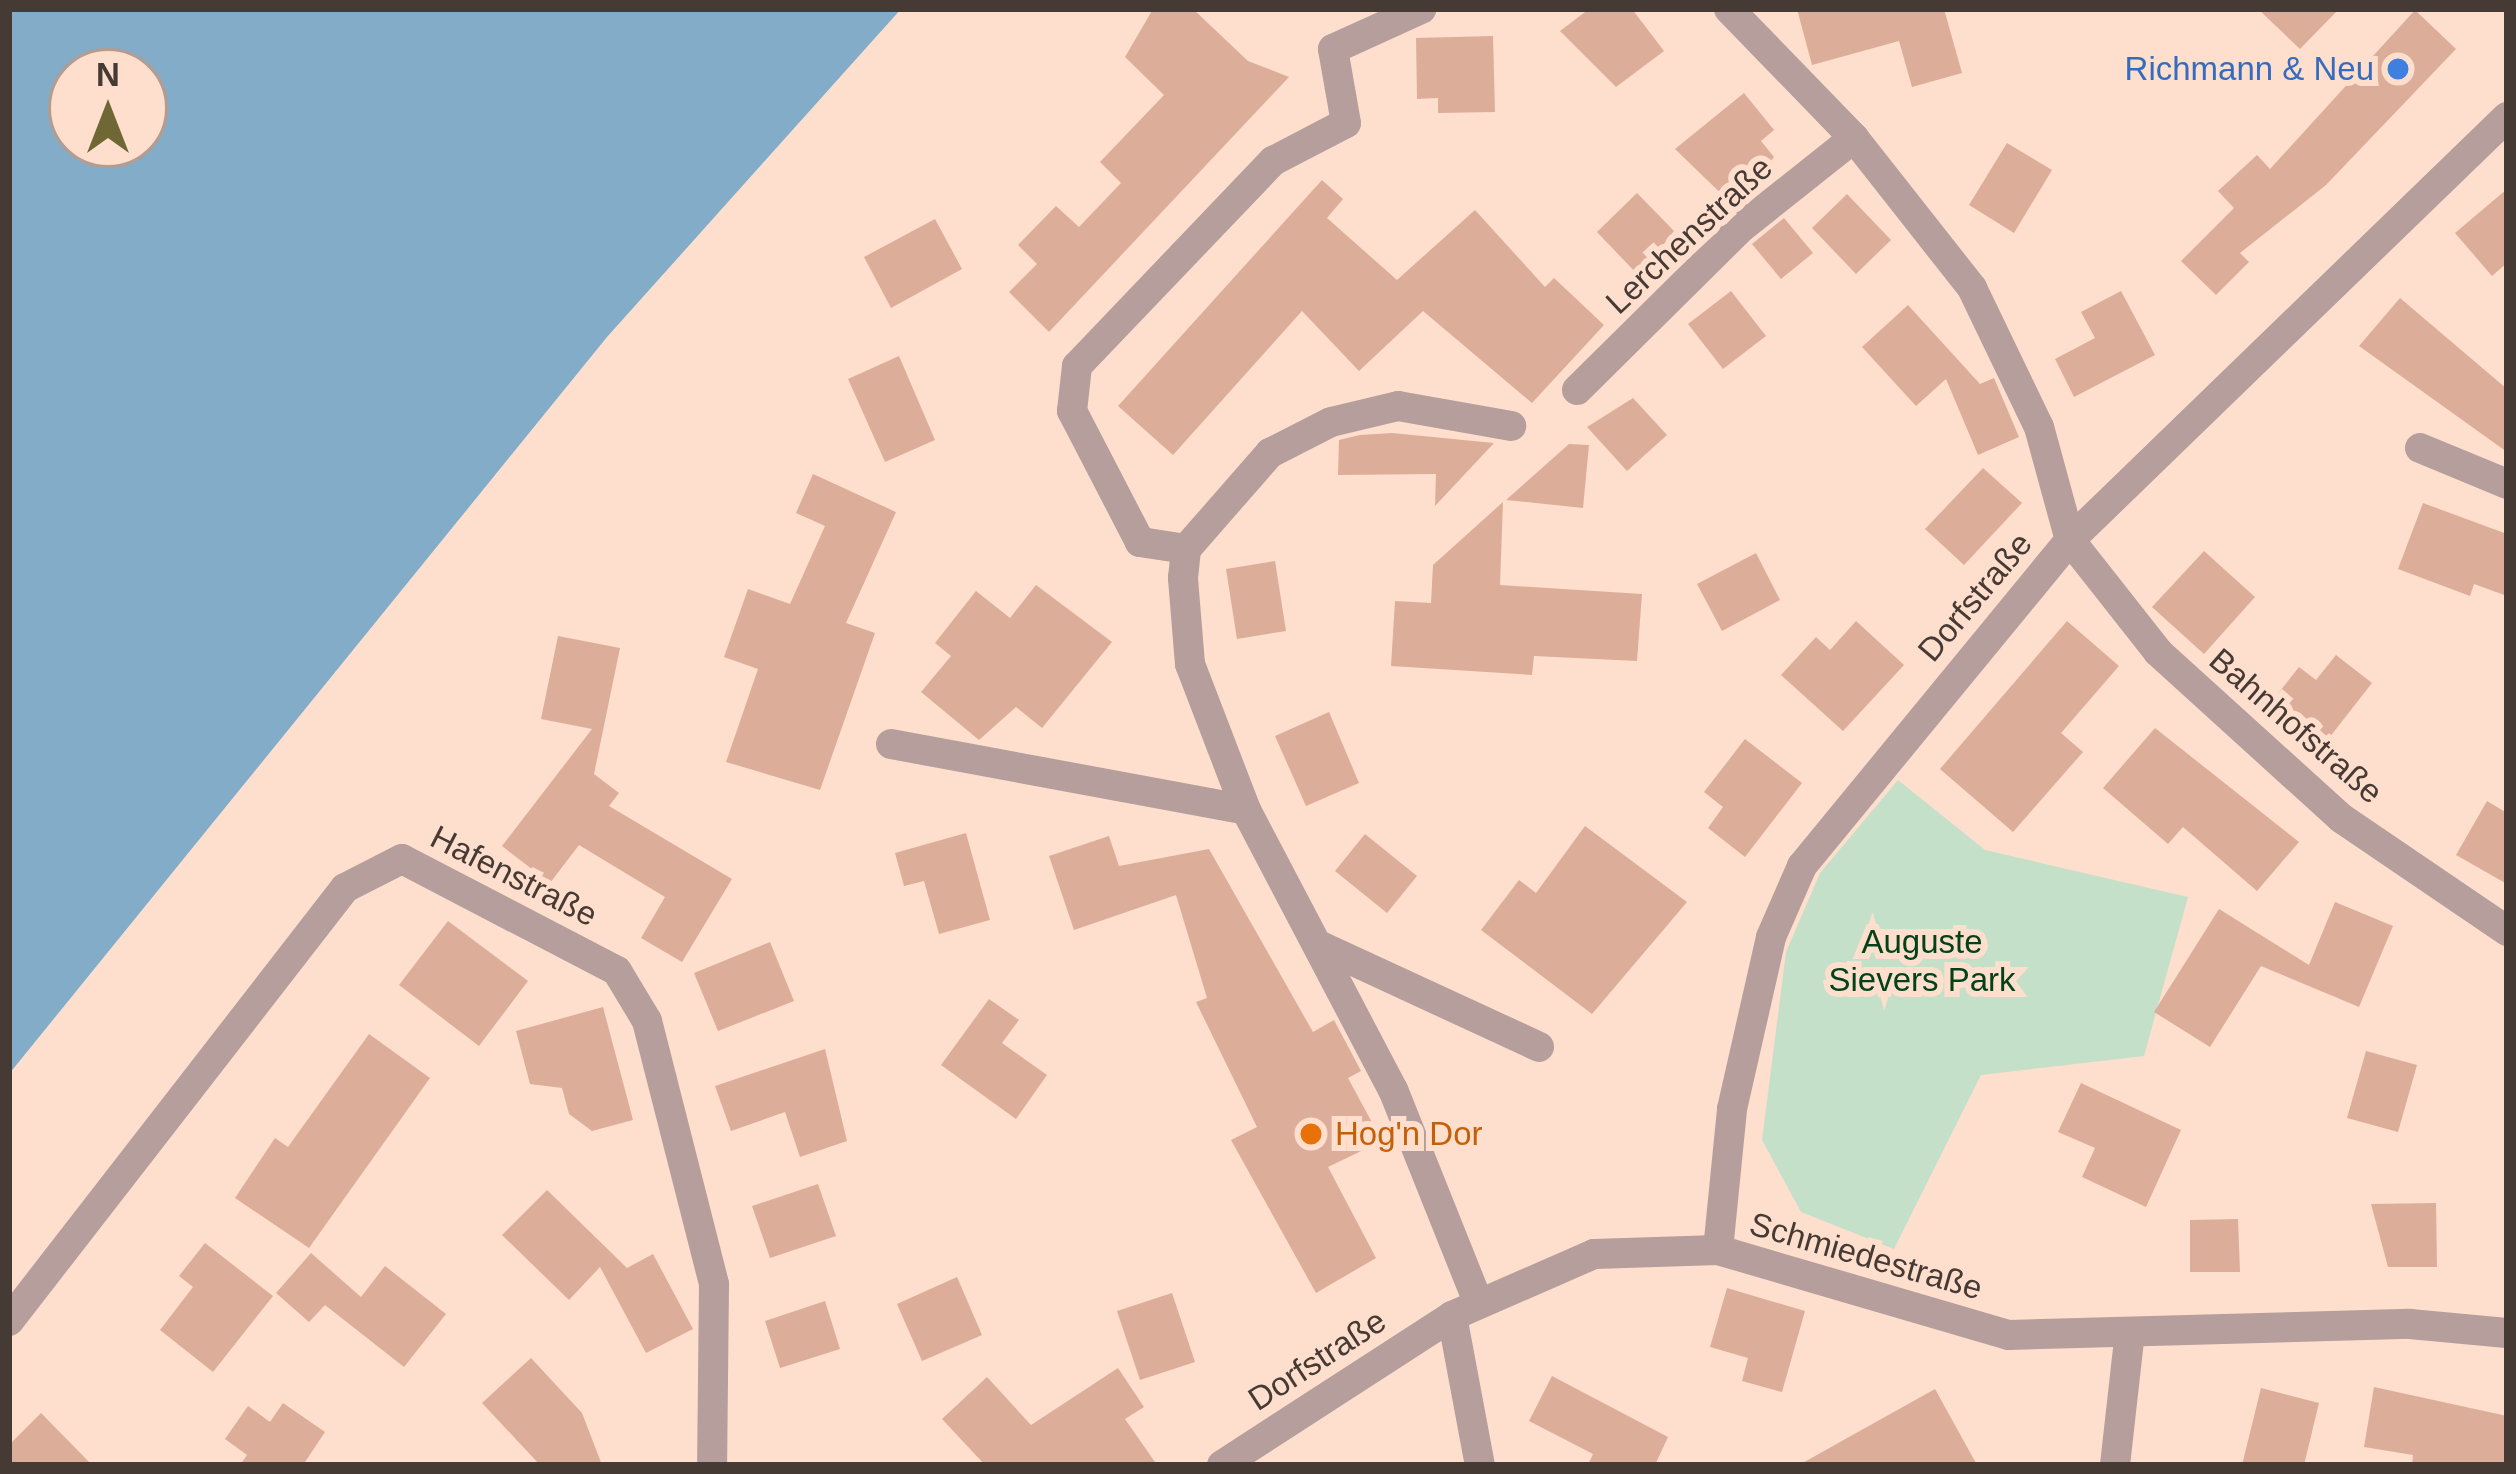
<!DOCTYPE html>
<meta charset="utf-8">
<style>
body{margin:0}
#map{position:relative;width:2516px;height:1474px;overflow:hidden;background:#fedecd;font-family:Arial,sans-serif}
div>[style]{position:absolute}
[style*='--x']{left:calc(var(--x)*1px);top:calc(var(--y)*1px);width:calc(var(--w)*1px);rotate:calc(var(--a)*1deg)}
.green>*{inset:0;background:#c5e0c9}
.water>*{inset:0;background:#82acc8}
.building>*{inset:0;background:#dcae9a}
.minor>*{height:30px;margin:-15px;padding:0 15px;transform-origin:15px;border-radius:15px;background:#b59e9b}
.dots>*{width:33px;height:33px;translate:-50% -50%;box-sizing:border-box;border:6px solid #fedecd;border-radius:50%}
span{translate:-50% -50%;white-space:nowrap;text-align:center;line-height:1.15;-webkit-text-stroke:12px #fedecd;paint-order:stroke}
.shop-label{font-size:33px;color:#366cbe}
.right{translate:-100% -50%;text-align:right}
.street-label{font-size:33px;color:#463a34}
.park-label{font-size:33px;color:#024219}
.food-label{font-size:33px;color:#c56008}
.left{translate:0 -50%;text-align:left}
.frame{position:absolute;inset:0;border:12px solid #463a34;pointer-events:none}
.north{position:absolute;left:48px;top:48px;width:120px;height:120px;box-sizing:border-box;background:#fedecd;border:3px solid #b49c90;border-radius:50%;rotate:0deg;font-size:33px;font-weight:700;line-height:48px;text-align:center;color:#463a34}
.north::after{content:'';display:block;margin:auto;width:42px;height:54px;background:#6f6734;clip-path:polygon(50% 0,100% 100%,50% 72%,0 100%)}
</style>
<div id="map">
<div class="green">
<i style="clip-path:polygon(1898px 780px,1985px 850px,2188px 897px,2144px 1056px,1981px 1075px,1894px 1249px,1801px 1212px,1762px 1140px,1786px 952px,1820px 873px)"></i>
</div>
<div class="water">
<i style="clip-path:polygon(evenodd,9px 9px,901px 9px,607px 337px,9px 1074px,9px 9px,72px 72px,144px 72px,144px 144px,72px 144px,72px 72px)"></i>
</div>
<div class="building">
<i style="clip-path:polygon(1153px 9px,1193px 9px,1248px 61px,1289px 77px,1049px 332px,1009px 292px,1037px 264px,1018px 245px,1056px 206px,1079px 227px,1121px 183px,1100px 162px,1164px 95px,1125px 57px)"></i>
<i style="clip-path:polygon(1589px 9px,1632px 9px,1664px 51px,1616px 87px,1560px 31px)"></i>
<i style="clip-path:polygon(1797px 9px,1944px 9px,1962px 73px,1912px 87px,1899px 41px,1812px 65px)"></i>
<i style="clip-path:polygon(2258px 9px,2339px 9px,2300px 49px)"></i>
<i style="clip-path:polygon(2415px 10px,2456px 49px,2326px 185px,2240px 253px,2249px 262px,2216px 295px,2181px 261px,2234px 208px,2218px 191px,2257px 155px,2270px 169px)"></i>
<i style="clip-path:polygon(1493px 36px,1495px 112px,1438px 113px,1438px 98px,1417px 99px,1416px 38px)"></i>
<i style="clip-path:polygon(1744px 93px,1774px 130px,1761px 141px,1774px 157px,1735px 207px,1675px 149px)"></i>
<i style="clip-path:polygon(2007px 143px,2052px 170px,2014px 233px,1969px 205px)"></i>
<i style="clip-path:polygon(1322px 180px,1343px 199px,1327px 218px,1397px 280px,1475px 210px,1545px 287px,1554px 278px,1604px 325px,1532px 403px,1423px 311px,1359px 371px,1302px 311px,1173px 455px,1118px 406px)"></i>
<i style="clip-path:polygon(2507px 189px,2507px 263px,2492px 276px,2455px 233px)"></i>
<i style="clip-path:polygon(1637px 193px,1674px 231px,1639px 276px,1597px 232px)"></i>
<i style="clip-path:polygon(1847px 194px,1891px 240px,1856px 274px,1812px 228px)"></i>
<i style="clip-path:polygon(1784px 218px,1813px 253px,1781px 279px,1752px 244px)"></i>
<i style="clip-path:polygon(935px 219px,962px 269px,891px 308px,864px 257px)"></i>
<i style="clip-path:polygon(1731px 291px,1766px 336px,1723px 369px,1688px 324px)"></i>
<i style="clip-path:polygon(2121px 291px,2155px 355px,2074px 397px,2055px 359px,2095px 338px,2081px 312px)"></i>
<i style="clip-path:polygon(2400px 298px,2507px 389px,2507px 452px,2359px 346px)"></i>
<i style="clip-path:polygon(1908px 305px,1980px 384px,1994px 378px,2019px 437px,1978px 455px,1946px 379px,1916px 406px,1862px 347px)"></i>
<i style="clip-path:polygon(899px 356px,935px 440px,885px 462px,848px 379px)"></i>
<i style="clip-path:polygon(1633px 398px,1667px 435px,1627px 471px,1587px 427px)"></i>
<i style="clip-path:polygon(1360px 435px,1392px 433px,1494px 443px,1435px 506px,1436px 474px,1338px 475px,1339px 440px)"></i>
<i style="clip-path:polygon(1569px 444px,1589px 445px,1583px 508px,1506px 500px)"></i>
<i style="clip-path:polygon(1983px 468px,2022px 503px,1964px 565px,1925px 529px)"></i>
<i style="clip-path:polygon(813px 474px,896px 512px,846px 623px,875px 633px,820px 790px,726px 762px,758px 669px,724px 657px,748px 589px,790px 604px,825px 526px,796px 513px)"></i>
<i style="clip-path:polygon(1503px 502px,1500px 585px,1642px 594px,1637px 661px,1534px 656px,1532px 675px,1391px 666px,1395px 601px,1431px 603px,1433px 565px)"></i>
<i style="clip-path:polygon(2423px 503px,2507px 534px,2507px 596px,2474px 584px,2470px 596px,2398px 569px)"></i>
<i style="clip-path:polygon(2204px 551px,2255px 597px,2204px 654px,2152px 607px)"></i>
<i style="clip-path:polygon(1756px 553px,1780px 600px,1722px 631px,1697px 584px)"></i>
<i style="clip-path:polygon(1275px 561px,1286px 631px,1237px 639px,1226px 569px)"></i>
<i style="clip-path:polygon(1036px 585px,1112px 642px,1042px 728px,1016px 707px,979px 740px,921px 692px,951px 656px,935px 643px,976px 591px,1010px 618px)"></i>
<i style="clip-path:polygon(1856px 621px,1904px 665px,1843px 731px,1781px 675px,1816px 637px,1830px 650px)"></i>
<i style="clip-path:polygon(2067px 621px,2119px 666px,2061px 733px,2083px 752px,2013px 832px,1940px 769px)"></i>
<i style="clip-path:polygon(558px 636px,620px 648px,594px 774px,619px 793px,609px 806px,732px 879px,682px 962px,641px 938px,665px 897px,579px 845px,550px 883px,502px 846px,592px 729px,541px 719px)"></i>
<i style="clip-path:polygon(2336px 655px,2372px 683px,2318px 752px,2265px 710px,2299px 667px,2316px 680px)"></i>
<i style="clip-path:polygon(1329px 712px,1359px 783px,1306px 806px,1275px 736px)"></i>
<i style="clip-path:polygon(2155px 728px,2299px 842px,2257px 891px,2183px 827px,2168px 844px,2103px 788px)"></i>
<i style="clip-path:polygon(1745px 739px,1802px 783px,1745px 857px,1708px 828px,1723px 807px,1704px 792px)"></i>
<i style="clip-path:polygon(2487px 801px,2507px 813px,2507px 884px,2456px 855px)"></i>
<i style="clip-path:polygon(1585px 826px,1687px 902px,1592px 1014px,1481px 930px,1519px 880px,1536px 893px)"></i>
<i style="clip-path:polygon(966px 833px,990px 920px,939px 934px,924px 881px,904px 886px,895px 853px)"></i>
<i style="clip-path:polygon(1365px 834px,1417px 876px,1387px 913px,1335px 871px)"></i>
<i style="clip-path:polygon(1109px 836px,1119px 866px,1209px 849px,1313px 1032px,1334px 1020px,1361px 1071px,1348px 1078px,1382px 1141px,1328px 1167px,1376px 1258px,1316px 1293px,1231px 1140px,1257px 1127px,1196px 1002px,1207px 998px,1176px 895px,1074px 930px,1049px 856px)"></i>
<i style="clip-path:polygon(2335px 902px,2393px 926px,2359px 1007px,2261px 966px,2210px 1047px,2154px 1012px,2219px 909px,2309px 965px)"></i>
<i style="clip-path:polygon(448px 921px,528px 981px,479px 1046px,399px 985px)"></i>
<i style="clip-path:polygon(770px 942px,794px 1001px,718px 1031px,694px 973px)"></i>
<i style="clip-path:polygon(989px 999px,1019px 1020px,1002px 1043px,1047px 1075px,1016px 1119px,941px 1065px)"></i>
<i style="clip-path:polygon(603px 1007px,633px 1120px,592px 1131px,569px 1114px,562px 1088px,530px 1084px,516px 1031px)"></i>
<i style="clip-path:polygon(369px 1034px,430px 1078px,309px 1248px,235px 1198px,275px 1138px,288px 1147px)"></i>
<i style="clip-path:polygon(825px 1049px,847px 1141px,800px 1157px,785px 1112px,731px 1131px,715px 1086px)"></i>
<i style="clip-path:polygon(2366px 1051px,2417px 1065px,2398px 1132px,2347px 1118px)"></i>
<i style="clip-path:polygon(2081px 1083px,2181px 1130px,2146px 1207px,2082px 1177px,2095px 1148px,2058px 1132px)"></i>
<i style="clip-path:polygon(818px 1184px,836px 1236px,770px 1258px,752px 1206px)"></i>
<i style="clip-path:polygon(547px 1190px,627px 1268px,653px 1254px,693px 1329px,646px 1353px,600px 1267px,569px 1300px,502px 1235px)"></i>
<i style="clip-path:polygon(2436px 1203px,2437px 1267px,2388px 1267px,2371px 1204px)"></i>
<i style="clip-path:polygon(2238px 1219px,2240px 1272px,2190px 1272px,2190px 1220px)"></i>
<i style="clip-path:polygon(205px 1243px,273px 1296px,213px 1372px,160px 1330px,193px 1287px,179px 1276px)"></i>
<i style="clip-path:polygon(311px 1253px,361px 1297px,385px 1266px,446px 1314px,404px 1367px,325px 1305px,309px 1322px,276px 1293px)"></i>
<i style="clip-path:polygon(957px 1277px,982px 1335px,922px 1361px,897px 1304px)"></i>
<i style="clip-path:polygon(1727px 1288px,1805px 1311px,1782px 1392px,1742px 1381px,1748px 1358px,1710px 1347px)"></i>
<i style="clip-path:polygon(1172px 1293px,1195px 1362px,1140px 1380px,1117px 1311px)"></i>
<i style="clip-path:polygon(825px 1301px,840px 1349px,780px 1368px,765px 1321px)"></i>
<i style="clip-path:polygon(531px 1358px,582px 1413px,602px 1465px,540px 1465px,482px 1403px)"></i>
<i style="clip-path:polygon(1118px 1368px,1144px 1407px,1125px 1419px,1157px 1465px,985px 1465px,942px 1419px,987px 1377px,1031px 1425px)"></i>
<i style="clip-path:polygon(1552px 1376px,1668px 1437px,1655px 1465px,1588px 1465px,1593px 1454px,1529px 1421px)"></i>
<i style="clip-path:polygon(2374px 1387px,2507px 1416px,2507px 1465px,2412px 1465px,2413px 1455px,2364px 1447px)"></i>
<i style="clip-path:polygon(2261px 1388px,2319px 1403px,2304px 1465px,2242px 1465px)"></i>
<i style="clip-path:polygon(1935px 1389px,1977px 1465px,1799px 1465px,1849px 1437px)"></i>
<i style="clip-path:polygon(283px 1403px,325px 1432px,303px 1465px,240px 1465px,247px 1455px,225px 1439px,248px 1406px,270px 1422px)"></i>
<i style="clip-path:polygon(41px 1413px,92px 1465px,9px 1465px,9px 1445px)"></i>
</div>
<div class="minor">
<i style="--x:1729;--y:9;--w:180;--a:45.9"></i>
<i style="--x:1854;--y:138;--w:191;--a:51.8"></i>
<i style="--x:1972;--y:288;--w:154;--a:64.3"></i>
<i style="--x:2039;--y:427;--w:117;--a:74.7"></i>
<i style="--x:2070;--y:540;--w:142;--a:51.8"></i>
<i style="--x:2158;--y:652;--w:247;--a:42.2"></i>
<i style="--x:2341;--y:818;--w:201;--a:34.2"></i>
<i style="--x:1577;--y:390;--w:232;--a:-44.7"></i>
<i style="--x:1742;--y:227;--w:143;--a:-38.5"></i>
<i style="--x:2420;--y:448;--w:94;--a:22.5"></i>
<i style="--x:1186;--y:549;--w:47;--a:-171.3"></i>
<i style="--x:1140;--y:542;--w:148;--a:-117.4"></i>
<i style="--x:1072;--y:411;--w:45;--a:-83.7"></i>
<i style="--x:1077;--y:366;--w:284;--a:-46.3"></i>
<i style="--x:1273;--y:161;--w:82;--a:-27.5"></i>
<i style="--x:1346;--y:123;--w:75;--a:-100"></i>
<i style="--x:1333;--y:49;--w:97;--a:-24.4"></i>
<i style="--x:891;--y:744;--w:361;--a:10.5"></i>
<i style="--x:1323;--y:947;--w:238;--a:24.8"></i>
<i style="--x:1718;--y:1250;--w:142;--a:-84.3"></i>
<i style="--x:1732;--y:1109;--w:176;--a:-77.2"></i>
<i style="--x:1771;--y:937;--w:77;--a:-66.4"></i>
<i style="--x:1802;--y:866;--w:422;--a:-50.6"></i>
<i style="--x:2070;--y:540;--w:608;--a:-44.07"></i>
<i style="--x:1478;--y:1302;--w:228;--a:-111.8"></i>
<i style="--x:1393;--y:1090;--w:316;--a:-117.7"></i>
<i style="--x:1246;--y:810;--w:156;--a:-111"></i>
<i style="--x:1190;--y:664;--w:86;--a:-94.7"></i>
<i style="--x:1183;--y:578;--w:29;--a:-84"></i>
<i style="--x:1186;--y:549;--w:128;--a:-48.8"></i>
<i style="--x:1270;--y:453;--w:68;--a:-26.9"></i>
<i style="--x:1331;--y:422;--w:69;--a:-13.4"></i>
<i style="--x:1398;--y:406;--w:115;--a:10"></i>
<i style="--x:1452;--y:1316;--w:152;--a:79.4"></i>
<i style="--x:9;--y:1321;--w:548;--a:-52.19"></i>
<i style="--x:345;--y:888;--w:64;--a:-27"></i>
<i style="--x:402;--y:859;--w:242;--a:27.5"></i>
<i style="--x:617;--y:971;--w:58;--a:59"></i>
<i style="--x:647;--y:1021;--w:271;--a:75.7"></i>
<i style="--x:714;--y:1284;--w:181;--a:90.6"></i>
<i style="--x:1222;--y:1465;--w:274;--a:-32.9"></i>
<i style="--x:1452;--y:1316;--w:155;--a:-23.6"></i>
<i style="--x:1594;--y:1254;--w:124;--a:-1.8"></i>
<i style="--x:1718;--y:1250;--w:303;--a:16.3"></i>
<i style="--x:2009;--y:1335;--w:401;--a:-1.6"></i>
<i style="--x:2410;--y:1324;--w:97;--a:5.3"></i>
<i style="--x:2115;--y:1465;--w:126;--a:-83.6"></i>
</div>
<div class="dots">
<i style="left:2398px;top:69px;background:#3f7fe0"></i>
<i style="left:1311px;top:1134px;background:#e8710a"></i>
</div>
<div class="shop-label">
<span class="right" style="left:2374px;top:69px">Richmann &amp; Neu</span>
</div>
<div class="street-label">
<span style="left:1689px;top:235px;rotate:-43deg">Lerchenstraße</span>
<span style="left:1975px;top:597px;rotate:-50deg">Dorfstraße</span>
<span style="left:2296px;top:726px;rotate:41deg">Bahnhofstraße</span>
<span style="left:514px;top:876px;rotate:27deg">Hafenstraße</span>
<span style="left:1866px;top:1256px;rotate:16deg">Schmiedestraße</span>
<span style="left:1317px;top:1360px;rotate:-33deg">Dorfstraße</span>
</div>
<div class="park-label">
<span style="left:1922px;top:961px">Auguste<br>Sievers Park</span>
</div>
<div class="food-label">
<span class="left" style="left:1335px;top:1134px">Hog'n Dor</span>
</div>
<div class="frame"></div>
<div class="north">N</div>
</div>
